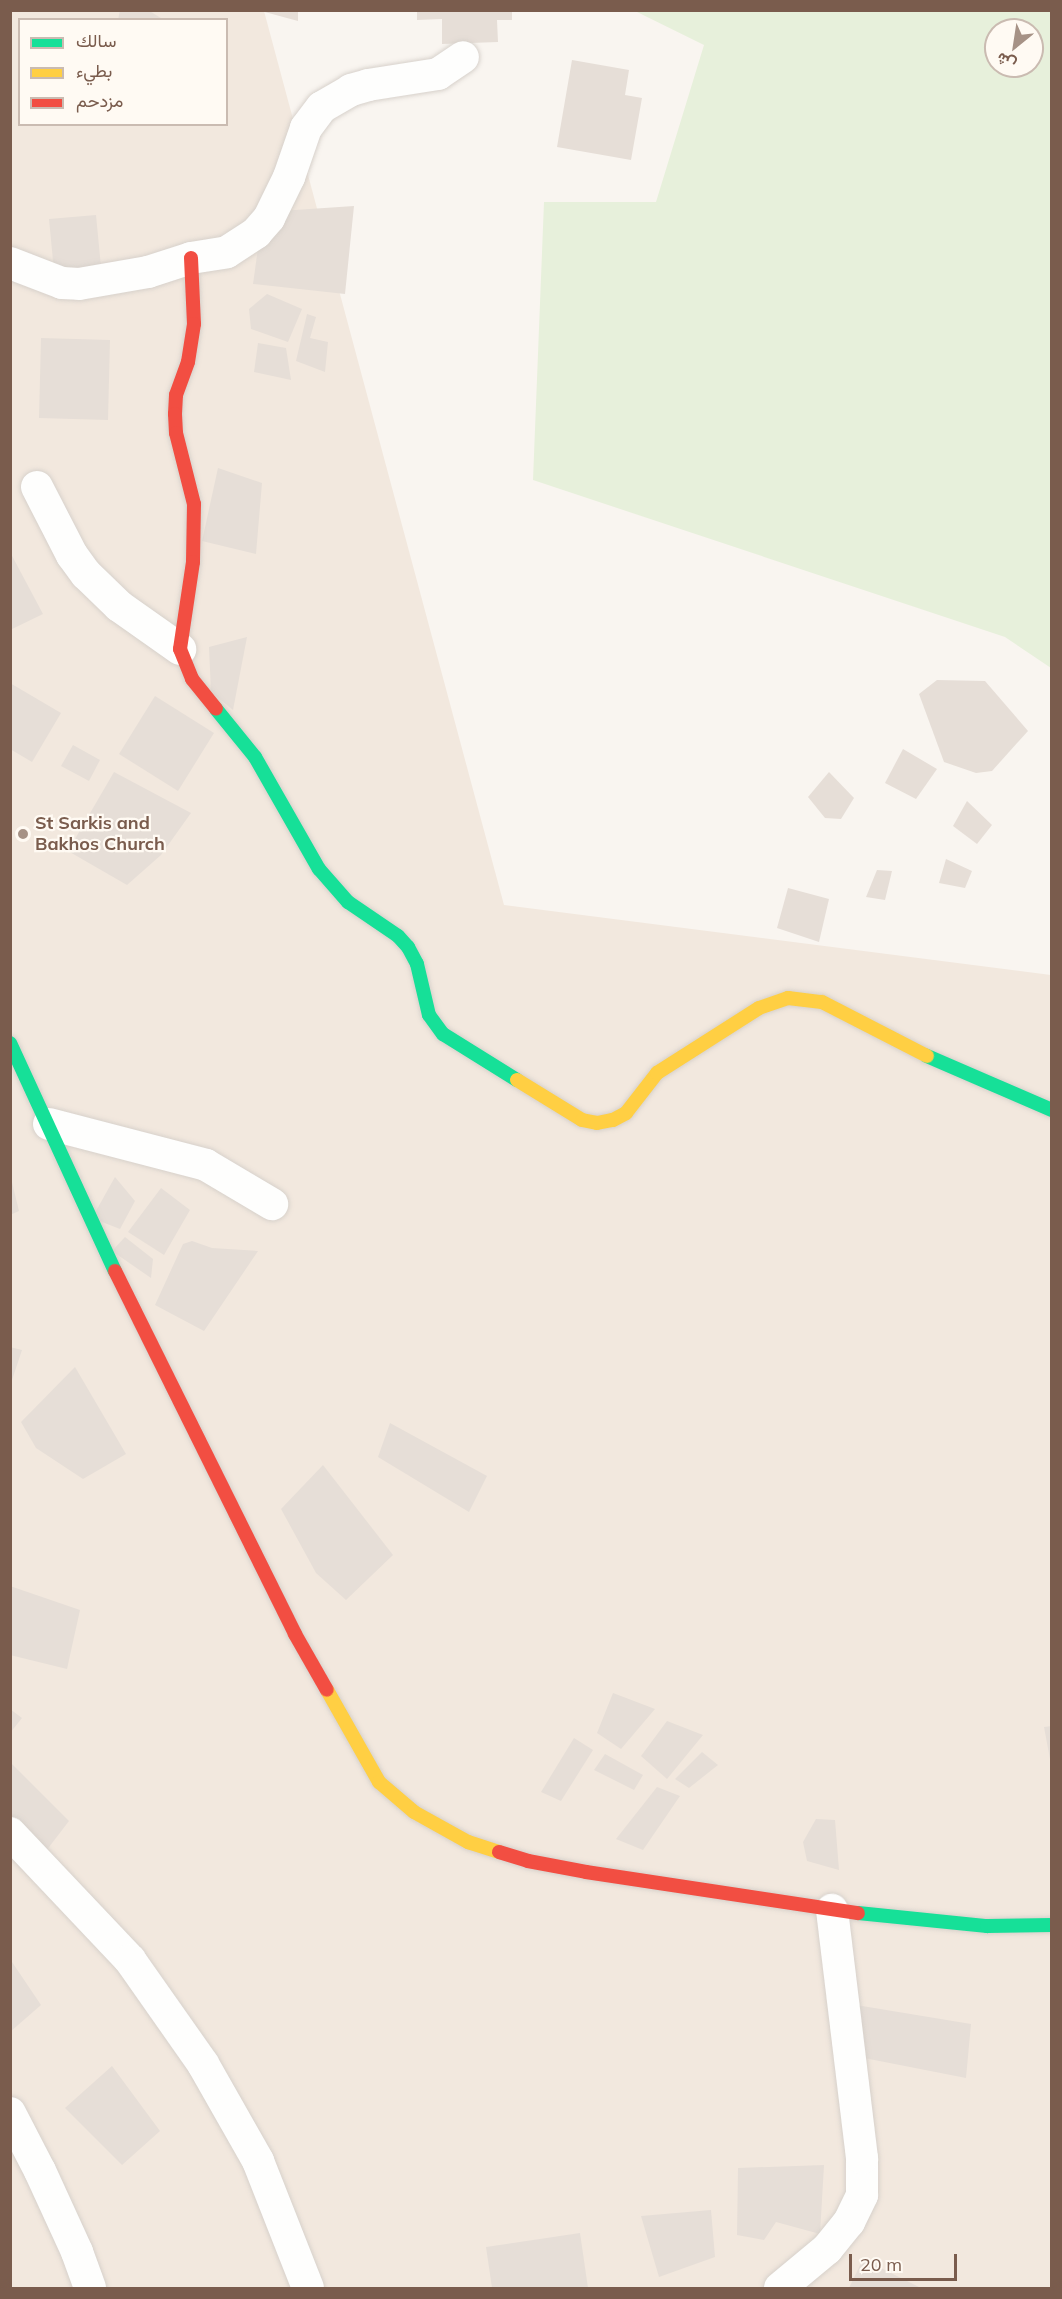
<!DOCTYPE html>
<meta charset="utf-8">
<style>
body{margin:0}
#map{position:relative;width:1062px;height:2299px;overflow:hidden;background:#f9f5f0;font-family:Mulish,Vazirmatn,sans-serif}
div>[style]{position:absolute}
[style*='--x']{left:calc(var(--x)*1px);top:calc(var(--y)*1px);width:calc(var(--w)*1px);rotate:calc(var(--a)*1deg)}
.residential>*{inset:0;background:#f2e8de}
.green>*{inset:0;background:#e7f0db}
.building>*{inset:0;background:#e6ded7}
.roads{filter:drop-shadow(0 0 2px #d7d1cb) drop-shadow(0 0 2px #d7d1cb)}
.street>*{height:32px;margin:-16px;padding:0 16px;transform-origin:16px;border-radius:16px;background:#fefefd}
.fast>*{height:14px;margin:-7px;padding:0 7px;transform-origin:7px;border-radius:7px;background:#16e098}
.slow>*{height:14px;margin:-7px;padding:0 7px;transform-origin:7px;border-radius:7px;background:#ffcf43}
.jam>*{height:14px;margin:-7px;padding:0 7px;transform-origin:7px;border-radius:7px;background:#f24e42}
.dots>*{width:16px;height:16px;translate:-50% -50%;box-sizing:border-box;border:3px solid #fffaf3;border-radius:50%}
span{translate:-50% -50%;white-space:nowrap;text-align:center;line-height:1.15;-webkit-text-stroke:4.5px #fffaf3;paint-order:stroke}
.poi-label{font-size:18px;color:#7a5c4d;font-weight:700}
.left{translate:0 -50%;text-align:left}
.frame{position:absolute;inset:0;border:12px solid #7a5c4d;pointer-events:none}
.legend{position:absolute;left:18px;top:18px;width:210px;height:108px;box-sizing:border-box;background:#fffaf3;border:2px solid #cabbb1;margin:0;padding:8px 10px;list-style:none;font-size:18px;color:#7a5c4d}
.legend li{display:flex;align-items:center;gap:12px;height:30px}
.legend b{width:30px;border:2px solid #cabbb1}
.north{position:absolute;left:984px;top:18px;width:60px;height:60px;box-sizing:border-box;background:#fffaf3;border:2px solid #cabbb1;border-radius:50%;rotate:210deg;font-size:16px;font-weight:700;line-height:24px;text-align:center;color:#7a5c4d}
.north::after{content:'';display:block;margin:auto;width:21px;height:27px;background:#a69286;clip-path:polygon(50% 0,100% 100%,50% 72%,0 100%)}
.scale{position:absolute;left:849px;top:2254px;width:108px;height:27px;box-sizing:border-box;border:3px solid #7a5c4d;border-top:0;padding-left:8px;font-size:18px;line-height:21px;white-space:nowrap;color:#7a5c4d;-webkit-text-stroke:4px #fffaf3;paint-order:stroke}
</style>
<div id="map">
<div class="residential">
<i style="clip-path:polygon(evenodd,11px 11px,264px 11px,504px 905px,1051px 975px,1051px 2288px,11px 2288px,11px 11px,20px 20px,226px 20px,226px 124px,20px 124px,20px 20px)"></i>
</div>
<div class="green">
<i style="clip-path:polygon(evenodd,635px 11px,1051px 11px,1051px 668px,1005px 637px,533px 480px,544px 202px,656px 202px,704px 45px,635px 11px,996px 30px,1032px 30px,1032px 66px,996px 66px,996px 30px)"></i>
</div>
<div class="building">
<i style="clip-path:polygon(120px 10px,148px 10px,164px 20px,118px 20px)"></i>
<i style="clip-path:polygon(261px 10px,298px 10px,298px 21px,261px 11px)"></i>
<i style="clip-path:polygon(417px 10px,512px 10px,512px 20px,497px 20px,498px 42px,442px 44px,442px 19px,417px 20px)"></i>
<i style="clip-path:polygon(572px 60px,629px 70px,625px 95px,642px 98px,631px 160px,557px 147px)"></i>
<i style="clip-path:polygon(354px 206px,345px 294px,253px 284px,258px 248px,280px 211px)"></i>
<i style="clip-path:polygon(96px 215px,101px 267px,54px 271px,49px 219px)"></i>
<i style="clip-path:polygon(267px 294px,302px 309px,288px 342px,251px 329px,249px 309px)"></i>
<i style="clip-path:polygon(307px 314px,316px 317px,310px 338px,328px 342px,325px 372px,296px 361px)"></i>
<i style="clip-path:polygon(41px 338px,110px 340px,108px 420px,39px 418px)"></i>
<i style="clip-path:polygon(258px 343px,286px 348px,291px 380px,254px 372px)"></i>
<i style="clip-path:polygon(218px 468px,262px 483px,256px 554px,202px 541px)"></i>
<i style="clip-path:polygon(10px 552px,43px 614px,10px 630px)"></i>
<i style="clip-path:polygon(247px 637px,233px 710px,211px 692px,209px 647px)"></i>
<i style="clip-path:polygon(937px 680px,985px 681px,1028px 731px,992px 771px,976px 773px,944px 762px,919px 694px)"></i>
<i style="clip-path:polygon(10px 683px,61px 713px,32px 762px,10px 749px)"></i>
<i style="clip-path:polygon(155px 696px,214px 733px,178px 791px,119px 754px)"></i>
<i style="clip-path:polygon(73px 745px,100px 760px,89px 781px,61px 766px)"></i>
<i style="clip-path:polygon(903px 749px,937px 769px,916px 799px,885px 783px)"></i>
<i style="clip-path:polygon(114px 772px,191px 813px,161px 855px,127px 885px,68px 851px)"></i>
<i style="clip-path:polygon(829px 772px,854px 798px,841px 819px,825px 818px,808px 797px)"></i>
<i style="clip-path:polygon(967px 801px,992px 825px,977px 844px,953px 826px)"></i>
<i style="clip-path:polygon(946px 859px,972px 871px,965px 888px,939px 883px)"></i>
<i style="clip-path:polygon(877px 870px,892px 871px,885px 900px,866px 897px)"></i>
<i style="clip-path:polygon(788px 888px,829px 899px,819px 942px,777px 928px)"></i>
<i style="clip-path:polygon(10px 1174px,19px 1211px,10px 1215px)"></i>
<i style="clip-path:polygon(115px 1177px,135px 1201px,120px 1229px,92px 1218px)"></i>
<i style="clip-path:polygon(161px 1188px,190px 1210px,164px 1255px,128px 1232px)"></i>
<i style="clip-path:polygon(125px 1237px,153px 1259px,151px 1278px,112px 1251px)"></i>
<i style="clip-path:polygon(192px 1241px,212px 1248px,258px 1251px,204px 1331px,155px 1305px,183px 1244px)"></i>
<i style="clip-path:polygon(10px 1347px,22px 1350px,11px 1383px,10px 1383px)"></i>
<i style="clip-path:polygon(75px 1367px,126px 1454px,83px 1479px,36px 1448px,21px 1422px)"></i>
<i style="clip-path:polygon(390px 1423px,487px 1476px,469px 1512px,378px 1457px)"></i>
<i style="clip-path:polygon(323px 1465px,393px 1555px,346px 1600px,316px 1573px,281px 1509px)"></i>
<i style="clip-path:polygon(10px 1586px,80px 1610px,67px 1669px,10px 1655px)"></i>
<i style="clip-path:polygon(613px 1693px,655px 1709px,621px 1749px,597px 1733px)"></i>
<i style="clip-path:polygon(10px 1709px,22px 1718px,10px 1733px)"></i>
<i style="clip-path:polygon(667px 1721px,703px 1735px,667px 1779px,641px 1756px)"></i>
<i style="clip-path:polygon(1052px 1726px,1052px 1759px,1050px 1759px,1044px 1727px)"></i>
<i style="clip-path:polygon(574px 1738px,593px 1750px,561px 1801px,541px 1792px)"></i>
<i style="clip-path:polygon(702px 1752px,718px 1765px,689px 1788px,675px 1779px)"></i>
<i style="clip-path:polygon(605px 1754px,643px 1775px,634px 1790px,594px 1770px)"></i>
<i style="clip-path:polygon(10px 1762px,69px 1821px,46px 1851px,10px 1817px)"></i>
<i style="clip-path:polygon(657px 1787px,680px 1796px,643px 1850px,616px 1839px)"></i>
<i style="clip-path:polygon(816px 1819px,835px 1820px,839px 1870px,807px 1861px,803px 1842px)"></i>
<i style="clip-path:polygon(10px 1959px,41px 2005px,10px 2032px)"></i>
<i style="clip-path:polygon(856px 2005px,971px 2024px,966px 2078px,859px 2057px)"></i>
<i style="clip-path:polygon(112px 2066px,160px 2131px,122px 2165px,65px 2108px)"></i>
<i style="clip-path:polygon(824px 2165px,820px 2234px,776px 2222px,764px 2240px,737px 2235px,738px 2168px)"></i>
<i style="clip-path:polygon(711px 2210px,715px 2257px,659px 2277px,641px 2216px)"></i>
<i style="clip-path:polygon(580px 2233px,588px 2288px,492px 2288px,486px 2247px)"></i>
<i style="clip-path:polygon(863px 2259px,921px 2288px,849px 2288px)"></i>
</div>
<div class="roads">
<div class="street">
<i style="--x:10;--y:263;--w:56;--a:21"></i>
<i style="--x:62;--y:283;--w:17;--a:3"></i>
<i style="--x:79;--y:284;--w:70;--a:-9.9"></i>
<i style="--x:148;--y:272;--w:45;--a:-18"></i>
<i style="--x:191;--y:258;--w:36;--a:-9"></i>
<i style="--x:227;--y:252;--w:35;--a:-33"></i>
<i style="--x:256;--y:233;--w:20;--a:-49"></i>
<i style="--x:269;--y:218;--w:46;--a:-64"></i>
<i style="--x:289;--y:177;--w:52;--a:-70.9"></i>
<i style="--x:306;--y:128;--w:26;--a:-53"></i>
<i style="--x:322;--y:107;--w:34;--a:-30"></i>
<i style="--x:351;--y:90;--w:18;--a:-16"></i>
<i style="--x:368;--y:85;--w:71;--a:-8.9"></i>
<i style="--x:438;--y:74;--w:30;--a:-34"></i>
<i style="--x:37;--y:487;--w:76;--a:62.8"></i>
<i style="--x:72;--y:555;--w:24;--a:54"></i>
<i style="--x:86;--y:574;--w:46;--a:44.1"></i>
<i style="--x:119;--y:606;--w:75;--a:35.2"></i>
<i style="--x:49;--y:1124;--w:162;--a:14.6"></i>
<i style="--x:206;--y:1165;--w:77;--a:30.6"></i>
<i style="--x:10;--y:1833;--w:175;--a:46.6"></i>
<i style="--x:130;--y:1960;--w:127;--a:54.9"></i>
<i style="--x:203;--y:2064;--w:112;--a:60.4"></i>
<i style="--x:258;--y:2161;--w:136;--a:68.5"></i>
<i style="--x:10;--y:2113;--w:65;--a:62.7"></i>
<i style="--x:40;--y:2171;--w:89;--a:65.4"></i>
<i style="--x:77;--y:2252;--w:38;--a:70"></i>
<i style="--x:780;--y:2288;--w:61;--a:-39.7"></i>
<i style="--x:827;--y:2249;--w:35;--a:-51"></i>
<i style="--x:849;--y:2222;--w:30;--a:-64"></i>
<i style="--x:862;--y:2195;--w:37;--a:-90"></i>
<i style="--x:862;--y:2158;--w:250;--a:-96.9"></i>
</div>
<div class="fast">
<i style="--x:216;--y:709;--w:62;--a:50.9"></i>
<i style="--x:255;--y:757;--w:129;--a:60.3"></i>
<i style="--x:319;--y:869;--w:44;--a:48.7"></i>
<i style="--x:348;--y:902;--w:60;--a:34.2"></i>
<i style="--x:398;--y:936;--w:15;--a:48"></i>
<i style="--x:408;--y:947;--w:19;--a:62"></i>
<i style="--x:417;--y:964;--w:52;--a:76.8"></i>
<i style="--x:429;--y:1015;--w:24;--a:54"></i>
<i style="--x:443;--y:1034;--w:87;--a:31.9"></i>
<i style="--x:10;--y:1043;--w:251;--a:65.3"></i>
<i style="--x:927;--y:1056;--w:136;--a:23.4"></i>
<i style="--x:858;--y:1913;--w:130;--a:5.8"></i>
<i style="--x:987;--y:1926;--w:65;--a:-0.9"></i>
</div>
<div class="slow">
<i style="--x:517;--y:1080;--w:76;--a:31.6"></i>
<i style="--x:582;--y:1120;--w:15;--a:11"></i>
<i style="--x:597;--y:1123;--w:16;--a:-11"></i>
<i style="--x:613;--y:1120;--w:15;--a:-28"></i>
<i style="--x:626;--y:1113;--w:51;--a:-52.2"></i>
<i style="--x:657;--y:1073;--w:121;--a:-32.5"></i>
<i style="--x:759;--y:1008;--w:31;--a:-19"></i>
<i style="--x:788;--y:998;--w:34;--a:7"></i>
<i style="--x:822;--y:1002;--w:118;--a:27.2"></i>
<i style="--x:327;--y:1690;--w:106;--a:60.5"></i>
<i style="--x:379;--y:1782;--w:46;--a:40.6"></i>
<i style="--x:414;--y:1812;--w:62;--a:29.1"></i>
<i style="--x:468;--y:1842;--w:33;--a:18"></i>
</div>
<div class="jam">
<i style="--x:191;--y:258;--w:66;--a:87.4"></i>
<i style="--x:194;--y:324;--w:38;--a:99"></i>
<i style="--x:188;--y:362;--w:35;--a:110"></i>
<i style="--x:176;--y:395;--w:19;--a:93"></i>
<i style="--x:175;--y:414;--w:19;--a:87"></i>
<i style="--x:176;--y:433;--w:73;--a:75.8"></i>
<i style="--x:194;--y:504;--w:58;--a:91"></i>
<i style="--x:193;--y:562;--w:88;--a:98.5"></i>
<i style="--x:180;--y:649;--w:32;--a:68"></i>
<i style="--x:192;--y:679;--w:38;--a:51"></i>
<i style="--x:115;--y:1271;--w:405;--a:63.6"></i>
<i style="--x:295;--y:1634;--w:64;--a:60.3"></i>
<i style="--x:499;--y:1852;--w:30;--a:17"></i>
<i style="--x:528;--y:1861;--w:59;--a:10.7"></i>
<i style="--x:586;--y:1872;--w:275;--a:8.6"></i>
</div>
</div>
<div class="dots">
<i style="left:23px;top:834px;background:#a69286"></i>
</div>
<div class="poi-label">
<span class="left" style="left:35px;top:834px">St Sarkis and<br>Bakhos Church</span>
</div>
<div class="frame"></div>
<ul class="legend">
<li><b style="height:8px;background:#16e098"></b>سالك</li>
<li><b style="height:8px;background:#ffcf43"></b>بطيء</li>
<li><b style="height:8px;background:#f24e42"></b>مزدحم</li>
</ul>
<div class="north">ش</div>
<div class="scale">20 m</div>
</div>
